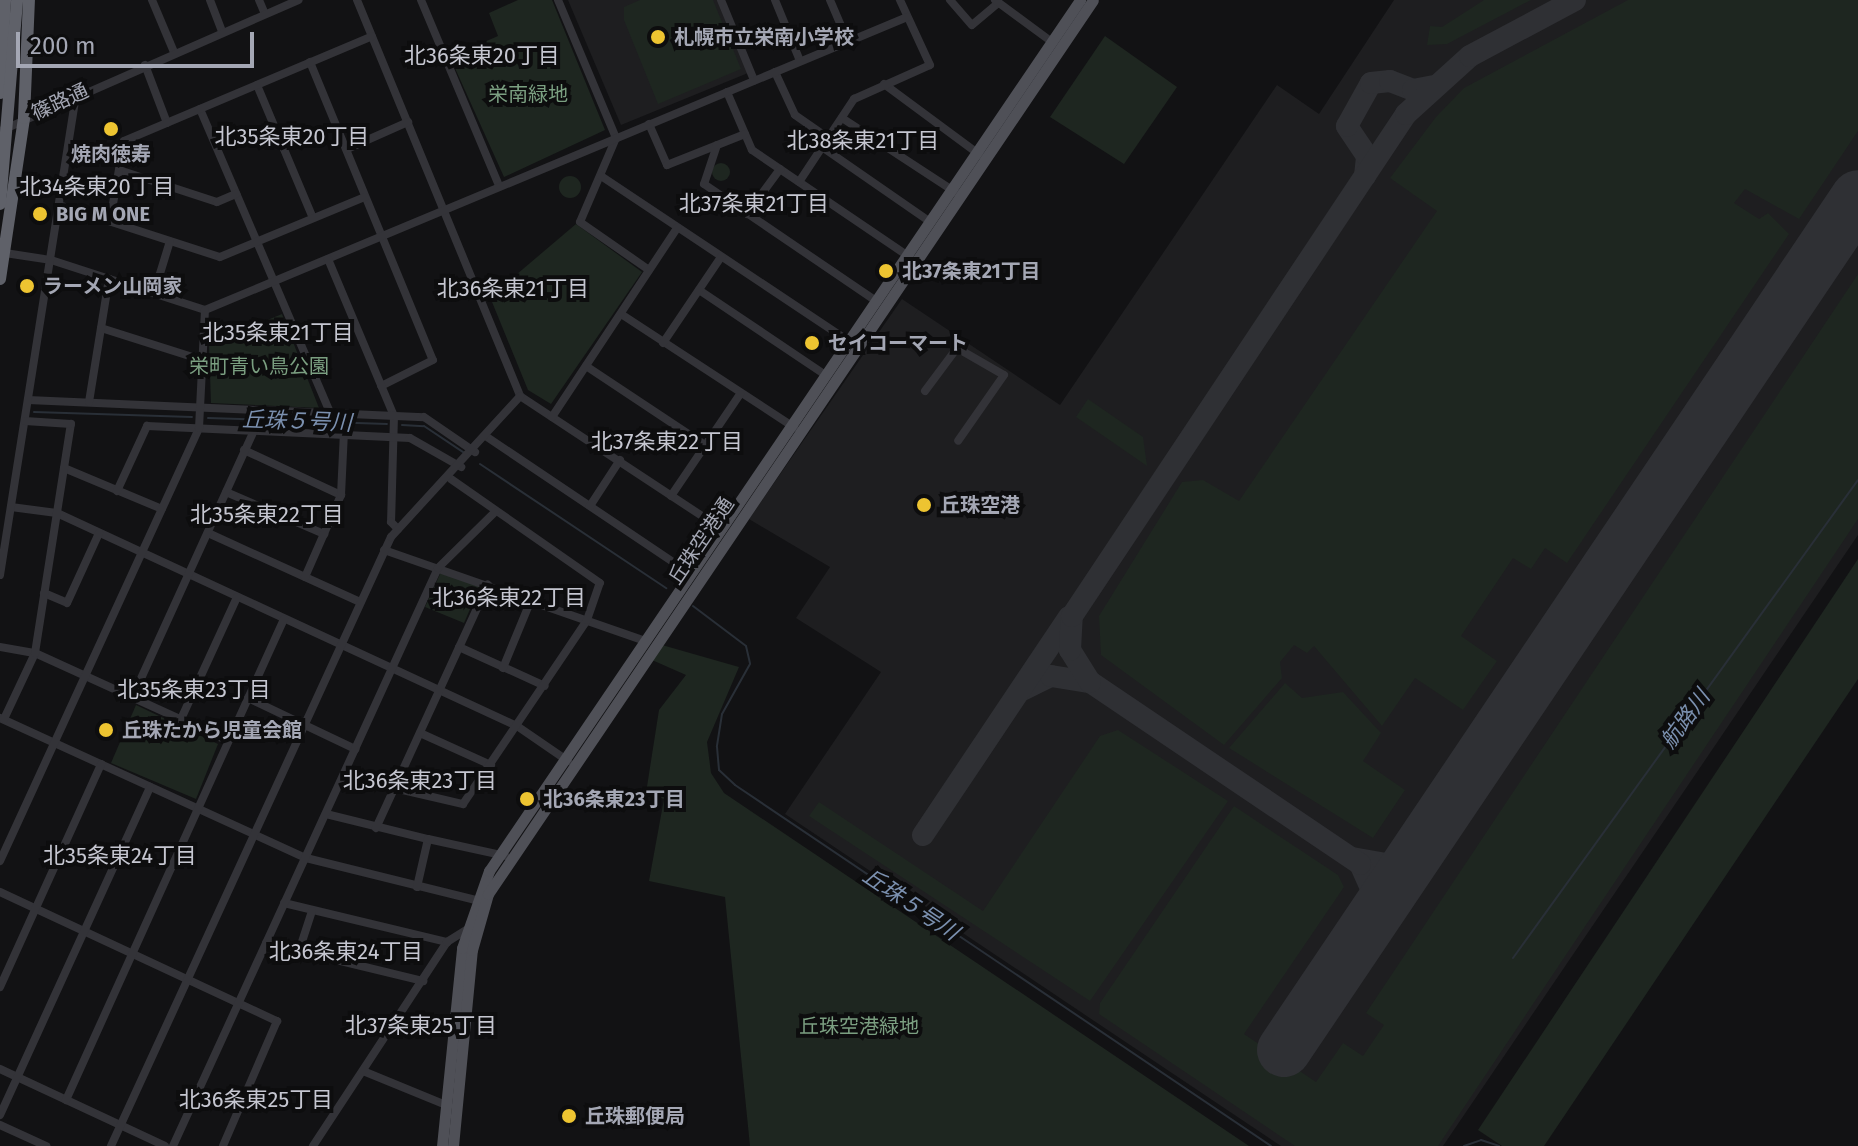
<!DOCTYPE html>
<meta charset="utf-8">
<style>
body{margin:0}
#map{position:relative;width:1858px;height:1146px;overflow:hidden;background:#121214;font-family:"Fira Sans","Noto Sans JP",sans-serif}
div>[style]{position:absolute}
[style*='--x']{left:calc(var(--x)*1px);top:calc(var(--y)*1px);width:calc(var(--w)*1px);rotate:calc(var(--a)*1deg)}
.built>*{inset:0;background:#1e1e20}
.green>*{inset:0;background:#1e2620}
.round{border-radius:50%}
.stream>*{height:2px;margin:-1px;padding:0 1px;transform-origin:1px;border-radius:1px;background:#292f37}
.taxiway>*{height:22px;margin:-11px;padding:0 11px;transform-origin:11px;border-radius:11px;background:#2f3034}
.runway>*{height:54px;margin:-27px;padding:0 27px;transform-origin:27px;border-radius:27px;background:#2f3034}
.minor>*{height:8px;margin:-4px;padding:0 4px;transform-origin:4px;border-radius:4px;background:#333338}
.major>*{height:11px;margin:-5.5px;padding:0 5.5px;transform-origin:5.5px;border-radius:5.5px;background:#4f5057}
.highway>*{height:12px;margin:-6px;padding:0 6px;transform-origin:6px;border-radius:6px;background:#5f6169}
.highway-bridge>*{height:12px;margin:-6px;padding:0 6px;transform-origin:6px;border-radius:6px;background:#5f6169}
.dots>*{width:22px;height:22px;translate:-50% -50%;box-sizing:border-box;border:4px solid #0d0d0e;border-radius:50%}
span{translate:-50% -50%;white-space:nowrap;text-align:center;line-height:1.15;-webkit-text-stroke:8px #0d0d0e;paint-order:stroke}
.poi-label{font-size:20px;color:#a4a7b4;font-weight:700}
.left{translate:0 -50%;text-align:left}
.park-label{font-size:20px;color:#7b9f81}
.street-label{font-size:20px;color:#a4a7b4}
.neighbourhood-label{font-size:22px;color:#c5c6d0}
.water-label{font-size:22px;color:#7b90af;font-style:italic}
.scale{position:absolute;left:16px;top:32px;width:238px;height:36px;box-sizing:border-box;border:4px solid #a4a7b4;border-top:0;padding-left:10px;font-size:24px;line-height:28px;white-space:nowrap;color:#a4a7b4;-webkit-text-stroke:6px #0d0d0e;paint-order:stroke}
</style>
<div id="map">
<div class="built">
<i style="clip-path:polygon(568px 0,718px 0,748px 73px,621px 125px)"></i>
<i style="clip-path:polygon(1394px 0,1858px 0,1858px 535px,1443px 1146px,1281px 1146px,785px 814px,881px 672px,796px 618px,830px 567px,749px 519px,902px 299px,1060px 405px,1277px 85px,1319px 114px)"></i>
</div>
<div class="green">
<i style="clip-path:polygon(518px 0,552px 0,605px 130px,504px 177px,450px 57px,498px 36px,489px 13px)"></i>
<i style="clip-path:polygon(640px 0,713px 0,741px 69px,658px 104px,624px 20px,624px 7px)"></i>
<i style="clip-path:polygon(1484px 0,1531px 0,1447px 44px,1427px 45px,1430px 26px,1442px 27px)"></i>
<i style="clip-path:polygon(1628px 0,1858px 0,1858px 131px,1799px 219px,1745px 189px,1734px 203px,1759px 219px,1768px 213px,1789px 234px,1567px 563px,1545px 548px,1531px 569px,1513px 558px,1461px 636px,1497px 661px,1463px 710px,1415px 678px,1382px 726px,1314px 646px,1307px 653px,1294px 645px,1280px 662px,1282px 678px,1224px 745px,1101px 655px,1099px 616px,1182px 482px,1203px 480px,1239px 501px,1437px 211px,1390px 178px,1436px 117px,1464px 88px)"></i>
<i style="clip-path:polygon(1105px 36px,1177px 87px,1124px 164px,1050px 117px)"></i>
<i class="round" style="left:712px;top:163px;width:18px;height:18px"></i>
<i class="round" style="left:559px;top:176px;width:22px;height:22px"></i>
<i style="clip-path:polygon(576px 224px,642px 272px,551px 404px,528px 390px,490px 297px)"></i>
<i style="clip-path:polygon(1858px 274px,1858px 519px,1438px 1146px,1295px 1146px,1099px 1014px,1100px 1003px,1234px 806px,1338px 875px,1344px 887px,1244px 1034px,1316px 1082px,1343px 1043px,1363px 1056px,1384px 1025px,1366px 1013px)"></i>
<i style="clip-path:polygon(282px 314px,319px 408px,211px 403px,209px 344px)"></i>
<i style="clip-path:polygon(1088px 399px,1143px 437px,1147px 466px,1076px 417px)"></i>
<i style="clip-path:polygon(1858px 559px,1858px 679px,1544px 1146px,1502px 1146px,1478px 1130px)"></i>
<i style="clip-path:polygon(441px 572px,480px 586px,464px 623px,425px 607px)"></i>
<i style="clip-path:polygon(662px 645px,739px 667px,707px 742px,711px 773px,724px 793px,1249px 1146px,750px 1146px,725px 897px,649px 881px,664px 799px,646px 793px,659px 710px,686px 675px,652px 660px)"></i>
<i style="clip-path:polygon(1285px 683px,1302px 698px,1343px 692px,1381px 733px,1363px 761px,1405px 790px,1373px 838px,1229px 748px)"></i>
<i style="clip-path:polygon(136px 705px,218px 744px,196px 799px,111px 763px)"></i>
<i style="clip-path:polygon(1118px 730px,1228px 801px,1090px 1001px,809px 816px,819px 802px,983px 911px,1100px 736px)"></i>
</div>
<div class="stream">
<i style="--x:34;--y:412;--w:158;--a:1.8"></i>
<i style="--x:208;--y:418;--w:179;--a:1.9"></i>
<i style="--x:402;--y:425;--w:22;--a:3"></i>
<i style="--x:424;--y:426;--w:47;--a:33.7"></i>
<i style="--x:480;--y:464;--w:224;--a:33.7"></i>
<i style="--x:693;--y:606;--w:66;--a:37"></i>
<i style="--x:746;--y:646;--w:18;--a:77"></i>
<i style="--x:750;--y:664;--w:57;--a:119.2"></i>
<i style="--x:722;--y:714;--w:33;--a:99"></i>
<i style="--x:717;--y:747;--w:23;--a:85"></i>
<i style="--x:719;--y:770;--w:22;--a:43"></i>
<i style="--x:735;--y:785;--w:646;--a:33.96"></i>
<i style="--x:1513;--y:958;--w:589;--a:-54.18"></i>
<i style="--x:1464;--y:1146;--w:18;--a:-19"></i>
<i style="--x:1481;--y:1140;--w:19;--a:18"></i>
</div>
<div class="taxiway">
<i style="--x:1365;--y:176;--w:20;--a:-84"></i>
<i style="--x:1367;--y:156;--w:36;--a:-124"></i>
<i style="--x:1347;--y:126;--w:49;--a:-60.8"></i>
<i style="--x:1371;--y:83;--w:19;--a:-6"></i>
<i style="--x:1390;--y:81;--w:25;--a:21"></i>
<i style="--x:1413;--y:90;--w:20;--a:-11"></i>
<i style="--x:1022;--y:690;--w:32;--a:-26"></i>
<i style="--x:1051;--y:676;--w:39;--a:9"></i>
<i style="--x:923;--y:835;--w:262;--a:-56.2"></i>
<i style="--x:1352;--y:858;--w:39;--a:10"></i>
<i style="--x:1390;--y:865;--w:42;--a:-33.3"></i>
<i style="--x:1367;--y:928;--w:34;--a:-78"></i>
<i style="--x:1374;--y:895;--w:34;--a:-114"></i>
<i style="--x:1360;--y:864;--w:326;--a:-146"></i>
<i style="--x:1090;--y:682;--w:38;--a:-122"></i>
<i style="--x:1070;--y:650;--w:34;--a:-87"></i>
<i style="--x:1072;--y:616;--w:603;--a:-56.36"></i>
<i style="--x:1406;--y:114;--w:86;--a:-42.2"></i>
<i style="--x:1470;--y:56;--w:119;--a:-28.1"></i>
</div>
<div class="runway">
<i style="--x:1284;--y:1050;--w:1028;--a:-56.06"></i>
</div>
<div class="minor">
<i style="--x:152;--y:0;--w:56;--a:67.1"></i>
<i style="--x:210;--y:0;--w:34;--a:69"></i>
<i style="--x:259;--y:0;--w:15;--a:67"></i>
<i style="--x:357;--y:0;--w:428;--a:67.6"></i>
<i style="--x:520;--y:396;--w:243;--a:33.4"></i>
<i style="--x:421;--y:0;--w:202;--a:67.2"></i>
<i style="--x:558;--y:0;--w:150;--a:67.2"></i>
<i style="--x:616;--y:138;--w:91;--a:113.2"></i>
<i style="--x:580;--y:222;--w:84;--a:34.8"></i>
<i style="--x:721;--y:0;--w:87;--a:67.6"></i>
<i style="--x:775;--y:0;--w:66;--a:67.7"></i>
<i style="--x:830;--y:0;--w:46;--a:66.8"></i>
<i style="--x:950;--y:0;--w:33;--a:49"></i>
<i style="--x:972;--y:25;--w:33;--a:-40"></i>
<i style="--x:995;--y:0;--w:71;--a:36.4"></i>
<i style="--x:310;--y:62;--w:322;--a:67.6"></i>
<i style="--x:433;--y:360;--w:58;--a:153.4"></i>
<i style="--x:145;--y:65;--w:62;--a:69.2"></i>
<i style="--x:775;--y:72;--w:47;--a:65.1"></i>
<i style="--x:795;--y:115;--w:40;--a:34.9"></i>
<i style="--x:884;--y:84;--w:119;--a:36.5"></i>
<i style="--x:257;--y:85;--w:144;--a:67.2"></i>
<i style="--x:727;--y:92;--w:63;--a:66.7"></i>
<i style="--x:752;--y:150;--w:192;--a:34.2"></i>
<i style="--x:200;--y:109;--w:330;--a:66.8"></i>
<i style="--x:842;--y:118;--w:135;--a:33.2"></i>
<i style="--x:649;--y:124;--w:45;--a:66.3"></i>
<i style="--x:667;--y:165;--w:84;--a:-21.7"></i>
<i style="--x:0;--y:131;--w:326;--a:-23.7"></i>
<i style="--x:717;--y:145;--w:41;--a:108.4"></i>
<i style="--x:704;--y:184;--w:207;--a:34.2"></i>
<i style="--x:822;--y:147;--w:130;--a:34.7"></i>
<i style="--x:347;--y:149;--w:67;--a:-23.9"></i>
<i style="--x:119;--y:170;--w:103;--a:18.1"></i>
<i style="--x:217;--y:202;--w:21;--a:-23"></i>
<i style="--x:601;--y:176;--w:303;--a:33.7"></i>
<i style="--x:799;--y:182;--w:100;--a:-56.5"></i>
<i style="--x:854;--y:99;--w:83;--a:-24.1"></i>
<i style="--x:930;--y:65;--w:72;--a:-114.8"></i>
<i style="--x:59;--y:205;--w:169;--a:17.9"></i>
<i style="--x:220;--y:257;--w:157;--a:-22.5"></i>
<i style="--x:747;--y:214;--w:56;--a:-53.7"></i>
<i style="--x:110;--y:221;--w:81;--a:-80.1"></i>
<i style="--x:124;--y:141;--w:269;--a:-22.9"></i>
<i style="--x:5;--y:253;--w:47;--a:8.7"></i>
<i style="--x:51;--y:260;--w:162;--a:18"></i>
<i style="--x:205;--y:310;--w:761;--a:-22.65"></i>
<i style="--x:328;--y:259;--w:170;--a:67.2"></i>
<i style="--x:394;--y:416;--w:106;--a:91.6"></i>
<i style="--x:391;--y:522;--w:10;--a:45"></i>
<i style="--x:699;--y:290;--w:151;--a:33.9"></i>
<i style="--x:154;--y:293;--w:54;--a:-72.9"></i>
<i style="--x:621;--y:314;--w:207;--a:33.2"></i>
<i style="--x:101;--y:328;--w:106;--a:17.6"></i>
<i style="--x:663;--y:343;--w:104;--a:-56"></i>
<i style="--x:586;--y:366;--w:143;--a:33.6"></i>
<i style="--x:925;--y:391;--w:54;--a:-53.3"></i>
<i style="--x:957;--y:348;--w:54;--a:29.9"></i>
<i style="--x:1004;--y:375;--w:80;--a:124.9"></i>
<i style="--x:28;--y:400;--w:396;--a:2.5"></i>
<i style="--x:424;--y:417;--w:62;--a:34.5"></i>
<i style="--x:89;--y:402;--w:125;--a:-80.8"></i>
<i style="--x:552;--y:417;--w:227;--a:-56.5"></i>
<i style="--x:487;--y:437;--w:242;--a:33.9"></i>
<i style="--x:244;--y:450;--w:107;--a:24.9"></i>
<i style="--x:64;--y:468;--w:106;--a:22.7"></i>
<i style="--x:117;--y:491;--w:72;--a:-65.2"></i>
<i style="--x:147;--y:426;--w:263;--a:2.6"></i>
<i style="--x:410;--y:438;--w:59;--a:29.6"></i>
<i style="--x:226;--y:492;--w:107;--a:23.2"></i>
<i style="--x:671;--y:496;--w:123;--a:-55.9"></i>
<i style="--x:590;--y:506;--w:55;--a:-56.9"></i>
<i style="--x:11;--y:507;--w:46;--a:7.4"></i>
<i style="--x:57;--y:513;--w:507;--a:24.85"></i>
<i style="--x:517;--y:726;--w:62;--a:34.5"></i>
<i style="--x:208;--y:533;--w:167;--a:24.4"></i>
<i style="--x:384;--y:550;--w:274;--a:19.2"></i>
<i style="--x:0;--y:575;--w:487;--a:-81"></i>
<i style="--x:305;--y:577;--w:90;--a:-66.3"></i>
<i style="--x:341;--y:495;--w:63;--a:-87.3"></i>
<i style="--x:44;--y:593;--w:25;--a:23"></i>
<i style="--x:67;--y:603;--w:77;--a:-65.4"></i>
<i style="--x:0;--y:647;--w:36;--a:10"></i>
<i style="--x:35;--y:653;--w:212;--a:24.5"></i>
<i style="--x:459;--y:647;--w:94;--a:24.4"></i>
<i style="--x:503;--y:668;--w:74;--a:-67.6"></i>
<i style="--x:133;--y:696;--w:292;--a:-65.5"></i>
<i style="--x:248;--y:698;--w:119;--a:25.5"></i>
<i style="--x:0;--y:718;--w:337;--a:24.6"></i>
<i style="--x:306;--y:858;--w:179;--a:13.9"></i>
<i style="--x:4;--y:719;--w:73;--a:-64.8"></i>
<i style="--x:35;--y:653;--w:232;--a:-81.1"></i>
<i style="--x:71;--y:424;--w:46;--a:-176.3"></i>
<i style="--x:181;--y:719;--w:134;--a:-65.3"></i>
<i style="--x:420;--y:733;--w:78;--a:24.3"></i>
<i style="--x:394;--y:788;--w:71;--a:13.1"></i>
<i style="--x:463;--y:804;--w:222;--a:-56"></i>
<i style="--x:587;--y:620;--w:39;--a:-71"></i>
<i style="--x:600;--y:583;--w:182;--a:-145.1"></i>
<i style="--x:326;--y:814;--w:105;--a:13.8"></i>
<i style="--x:376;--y:828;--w:268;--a:-65.3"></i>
<i style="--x:0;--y:861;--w:477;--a:-65.3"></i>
<i style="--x:199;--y:428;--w:118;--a:-87.1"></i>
<i style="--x:417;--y:887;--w:49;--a:-77.1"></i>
<i style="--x:428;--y:839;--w:79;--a:12.4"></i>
<i style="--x:0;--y:892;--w:306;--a:25"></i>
<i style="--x:277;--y:1021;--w:136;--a:113.4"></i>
<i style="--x:284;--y:903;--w:168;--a:13.5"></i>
<i style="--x:266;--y:943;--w:162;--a:13.6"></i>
<i style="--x:299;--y:951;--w:42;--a:-72"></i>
<i style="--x:0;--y:987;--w:245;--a:-65.6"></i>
<i style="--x:0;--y:1069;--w:182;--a:25"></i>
<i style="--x:363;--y:1071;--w:90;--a:22.3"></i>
<i style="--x:66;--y:1100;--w:528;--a:-65.62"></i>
<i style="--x:0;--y:1115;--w:361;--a:-65.4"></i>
<i style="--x:0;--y:1125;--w:51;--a:24.5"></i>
<i style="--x:111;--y:1146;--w:670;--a:-65.31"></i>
<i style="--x:391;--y:537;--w:191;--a:-47.5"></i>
<i style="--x:173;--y:1146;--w:636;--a:-65.37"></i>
<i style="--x:438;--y:568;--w:80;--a:-44.5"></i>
<i style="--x:313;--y:1146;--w:244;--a:-56.7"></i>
<i style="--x:447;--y:942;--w:26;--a:-32"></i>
</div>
<div class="major">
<i style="--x:442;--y:1146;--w:199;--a:-84.2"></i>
<i style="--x:462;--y:948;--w:82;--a:-70.7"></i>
<i style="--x:489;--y:871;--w:1053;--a:-55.84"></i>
<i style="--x:453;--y:1146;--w:197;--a:-84.5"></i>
<i style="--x:472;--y:950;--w:58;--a:-74.1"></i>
<i style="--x:488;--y:894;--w:1079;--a:-55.91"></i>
</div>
<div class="highway">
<i style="--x:0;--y:93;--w:93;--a:-86.9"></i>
<i style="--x:0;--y:279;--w:163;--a:-81.5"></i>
<i style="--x:24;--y:118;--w:118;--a:-87.6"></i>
</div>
<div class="highway-bridge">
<i style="--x:0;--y:204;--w:205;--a:-85.2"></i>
</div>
<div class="dots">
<i style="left:658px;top:37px;background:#edc431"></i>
<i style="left:111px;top:129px;background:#edc431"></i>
<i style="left:40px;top:214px;background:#edc431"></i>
<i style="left:886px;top:271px;background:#edc431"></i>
<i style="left:27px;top:286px;background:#edc431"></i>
<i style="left:812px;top:343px;background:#edc431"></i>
<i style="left:924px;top:505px;background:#edc431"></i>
<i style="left:106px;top:730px;background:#edc431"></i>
<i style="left:527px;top:799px;background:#edc431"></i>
<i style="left:569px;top:1116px;background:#edc431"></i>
</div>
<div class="poi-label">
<span class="left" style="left:674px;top:37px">札幌市立栄南小学校</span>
<span style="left:111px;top:154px">焼肉徳寿</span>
<span class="left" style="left:56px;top:214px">BIG M ONE</span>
<span class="left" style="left:902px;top:271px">北37条東21丁目</span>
<span class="left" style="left:43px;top:286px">ラーメン山岡家</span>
<span class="left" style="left:828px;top:343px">セイコーマート</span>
<span class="left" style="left:940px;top:505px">丘珠空港</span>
<span class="left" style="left:122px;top:730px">丘珠たから児童会館</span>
<span class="left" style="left:543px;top:799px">北36条東23丁目</span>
<span class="left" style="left:585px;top:1116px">丘珠郵便局</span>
</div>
<div class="park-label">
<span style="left:528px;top:94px">栄南緑地</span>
<span style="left:259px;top:366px">栄町青い鳥公園</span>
<span style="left:859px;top:1026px">丘珠空港緑地</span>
</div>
<div class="street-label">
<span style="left:60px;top:102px;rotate:-25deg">篠路通</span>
<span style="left:701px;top:541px;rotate:-56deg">丘珠空港通</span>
</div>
<div class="neighbourhood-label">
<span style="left:482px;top:56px">北36条東20丁目</span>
<span style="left:292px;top:137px">北35条東20丁目</span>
<span style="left:863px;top:141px">北38条東21丁目</span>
<span style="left:97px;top:187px">北34条東20丁目</span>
<span style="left:754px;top:204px">北37条東21丁目</span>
<span style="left:513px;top:289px">北36条東21丁目</span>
<span style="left:278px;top:333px">北35条東21丁目</span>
<span style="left:667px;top:442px">北37条東22丁目</span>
<span style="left:267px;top:515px">北35条東22丁目</span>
<span style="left:509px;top:598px">北36条東22丁目</span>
<span style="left:194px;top:690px">北35条東23丁目</span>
<span style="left:420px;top:781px">北36条東23丁目</span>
<span style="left:120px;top:856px">北35条東24丁目</span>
<span style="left:346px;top:952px">北36条東24丁目</span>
<span style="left:421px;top:1026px">北37条東25丁目</span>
<span style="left:256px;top:1100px">北36条東25丁目</span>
</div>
<div class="water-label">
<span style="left:297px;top:421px;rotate:2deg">丘珠５号川</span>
<span style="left:1685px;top:719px;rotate:-54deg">航路川</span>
<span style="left:911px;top:904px;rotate:34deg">丘珠５号川</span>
</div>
<div class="scale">200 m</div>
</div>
